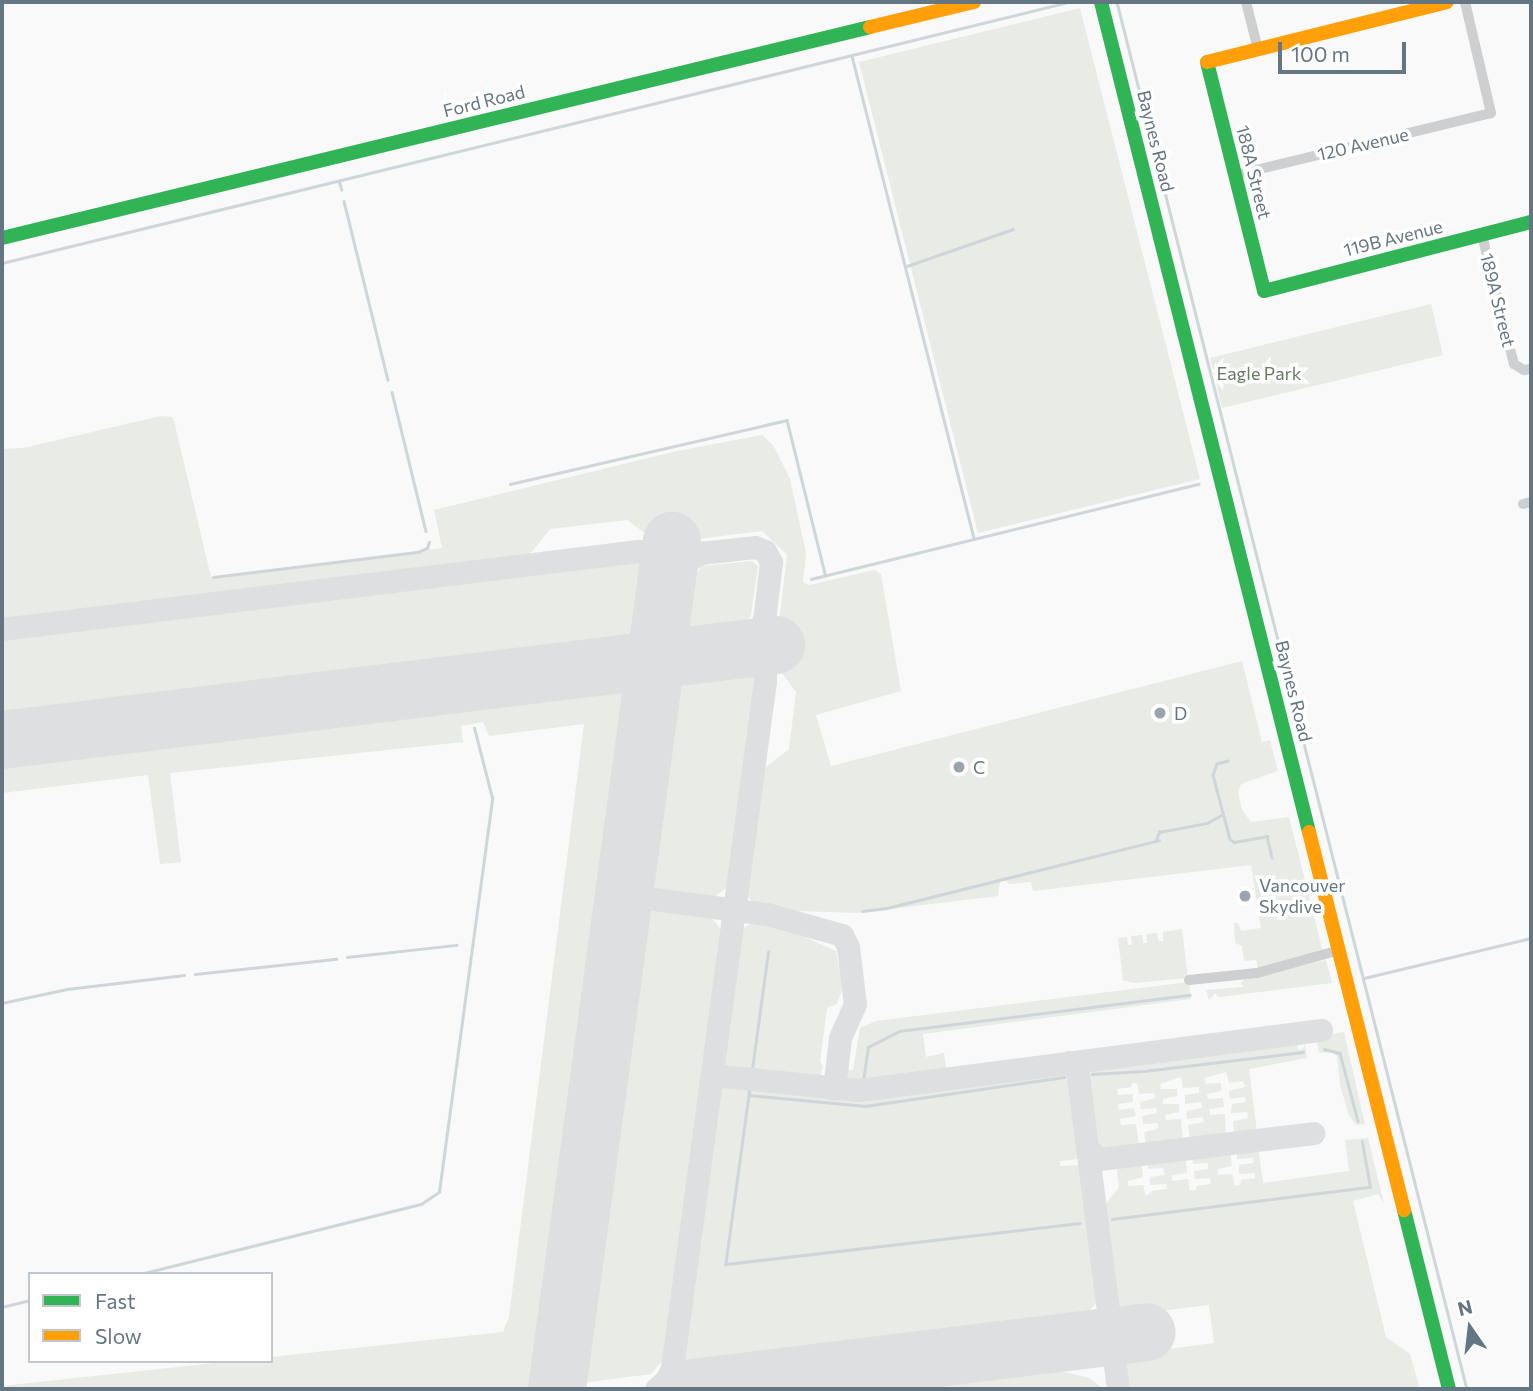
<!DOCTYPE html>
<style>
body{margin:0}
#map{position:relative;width:1533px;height:1391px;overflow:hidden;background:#f9f9f9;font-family:Commissioner,sans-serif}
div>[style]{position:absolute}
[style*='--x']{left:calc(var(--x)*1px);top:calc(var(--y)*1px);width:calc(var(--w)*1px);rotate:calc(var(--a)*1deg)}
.green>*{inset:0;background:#e8ebe6}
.stream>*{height:2.5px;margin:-1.25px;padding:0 1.25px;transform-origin:1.25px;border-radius:1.25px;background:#ced6d9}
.taxiway>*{height:23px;margin:-11.5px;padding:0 11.5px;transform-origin:11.5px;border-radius:11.5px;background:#dedfe0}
.runway>*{height:58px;margin:-29px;padding:0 29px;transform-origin:29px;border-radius:29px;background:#dedfe0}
.street>*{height:10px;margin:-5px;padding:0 5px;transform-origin:5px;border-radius:5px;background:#cecfd0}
.fast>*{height:14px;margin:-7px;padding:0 7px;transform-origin:7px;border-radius:7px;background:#30b455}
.slow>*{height:14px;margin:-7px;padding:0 7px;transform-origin:7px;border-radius:7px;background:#ff9f0a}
.dots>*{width:19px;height:19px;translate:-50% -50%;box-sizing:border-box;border:4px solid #fff;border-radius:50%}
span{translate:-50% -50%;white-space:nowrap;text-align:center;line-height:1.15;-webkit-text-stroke:7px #fff;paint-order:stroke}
.street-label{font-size:18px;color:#657683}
.park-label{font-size:18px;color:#687a64}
.poi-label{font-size:18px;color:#657683}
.left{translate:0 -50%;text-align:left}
.frame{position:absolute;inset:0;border:4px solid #657683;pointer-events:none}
.legend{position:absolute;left:28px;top:1272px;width:245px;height:91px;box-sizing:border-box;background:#fff;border:2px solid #c1c8cd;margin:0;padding:9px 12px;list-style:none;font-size:21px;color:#657683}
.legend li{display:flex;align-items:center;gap:14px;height:35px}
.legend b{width:35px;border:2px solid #c1c8cd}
.north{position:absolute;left:1435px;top:1293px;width:70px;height:70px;-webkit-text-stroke:5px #fff;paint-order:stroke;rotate:346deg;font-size:19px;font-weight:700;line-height:28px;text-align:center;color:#657683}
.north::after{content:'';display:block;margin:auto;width:24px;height:32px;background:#657683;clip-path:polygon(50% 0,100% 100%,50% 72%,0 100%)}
.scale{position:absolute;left:1278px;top:42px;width:128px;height:32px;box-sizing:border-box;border:4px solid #657683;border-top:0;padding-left:9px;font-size:21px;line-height:24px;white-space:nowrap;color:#657683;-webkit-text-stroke:5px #fff;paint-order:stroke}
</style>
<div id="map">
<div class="green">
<i style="clip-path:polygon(1080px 8px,1200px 479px,978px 533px,859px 62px)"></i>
<i style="clip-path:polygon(1431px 304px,1443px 355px,1222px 408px,1210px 358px)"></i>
<i style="clip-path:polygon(161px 416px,172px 417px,174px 421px,211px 577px,442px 548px,434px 510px,677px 451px,762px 435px,773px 445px,790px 479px,806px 553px,803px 582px,809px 585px,874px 570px,881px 574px,901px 691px,816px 715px,831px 766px,1242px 661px,1262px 742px,1270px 740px,1278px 771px,1241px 784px,1238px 793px,1242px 810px,1251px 822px,1289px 817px,1323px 952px,1258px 969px,1256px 960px,1244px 961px,1242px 946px,1235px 943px,1234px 923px,1238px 923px,1241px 931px,1261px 928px,1251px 865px,1033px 891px,1031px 882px,1008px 884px,1006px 880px,1000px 882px,998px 896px,857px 913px,767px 910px,753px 902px,742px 891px,758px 773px,789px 749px,796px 692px,773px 661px,782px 660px,778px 630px,787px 555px,762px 531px,690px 540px,659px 535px,657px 542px,627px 520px,550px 529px,526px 559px,2px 624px,2px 449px,23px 448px)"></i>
<i style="clip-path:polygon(636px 557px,653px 574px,644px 648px,2px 726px,2px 635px)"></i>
<i style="clip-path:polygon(752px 561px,758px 566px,751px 616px,729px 637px,673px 644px,681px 588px,703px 566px)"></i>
<i style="clip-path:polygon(744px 665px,760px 682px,732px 883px,711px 900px,659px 893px,643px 872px,670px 673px)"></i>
<i style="clip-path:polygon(639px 677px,544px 1378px,536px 1388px,2px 1389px,2px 1386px,233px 1361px,271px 1361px,271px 1357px,503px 1332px,509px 1317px,584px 724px,489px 736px,483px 722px,461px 726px,463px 742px,170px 773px,181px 862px,160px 864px,148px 775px,2px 793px,2px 755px)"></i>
<i style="clip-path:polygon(658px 906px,708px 913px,725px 935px,668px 1354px,651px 1374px,582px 1383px,575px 1373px,636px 923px)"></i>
<i style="clip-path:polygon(767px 920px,836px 951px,843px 987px,837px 1004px,827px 1008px,820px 1062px,823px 1066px,818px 1082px,735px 1072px,719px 1063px,737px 933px,753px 922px)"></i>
<i style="clip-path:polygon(1182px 929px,1188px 978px,1134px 983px,1123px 980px,1118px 938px,1127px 937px,1128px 945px,1132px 945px,1131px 936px,1142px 935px,1143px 943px,1147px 943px,1146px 934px,1157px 933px,1159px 941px,1163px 941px,1163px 932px)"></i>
<i style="clip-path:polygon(1326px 960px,1332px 983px,1219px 997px,1215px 993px,1209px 1000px,1206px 990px,1243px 987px,1241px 983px,1244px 979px)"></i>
<i style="clip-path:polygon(1189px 982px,1191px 999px,923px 1034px,926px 1057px,944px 1053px,947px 1073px,849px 1084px,847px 1070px,853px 1070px,860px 1028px,876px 1021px)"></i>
<i style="clip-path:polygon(1344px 1032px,1345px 1037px,1365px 1124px,1356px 1125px,1349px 1115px,1340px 1085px,1337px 1056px,1331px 1052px,1319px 1053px,1316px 1037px)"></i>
<i style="clip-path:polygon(1297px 1044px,1298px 1050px,1303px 1049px,1305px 1044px,1307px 1058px,1249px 1069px,1257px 1132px,1234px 1134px,1233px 1121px,1248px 1118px,1247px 1112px,1231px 1113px,1232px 1104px,1246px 1102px,1245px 1097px,1230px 1099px,1229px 1091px,1245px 1087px,1243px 1081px,1229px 1083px,1226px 1072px,1204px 1078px,1206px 1084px,1221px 1083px,1221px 1091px,1207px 1094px,1208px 1099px,1223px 1098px,1224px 1107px,1209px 1109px,1210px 1115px,1225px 1114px,1226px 1136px,1190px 1139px,1188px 1125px,1204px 1122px,1203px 1117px,1187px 1119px,1186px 1111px,1202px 1108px,1201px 1102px,1185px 1104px,1185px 1095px,1199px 1093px,1199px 1087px,1183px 1088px,1181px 1077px,1160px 1084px,1161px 1089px,1177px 1089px,1177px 1096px,1163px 1099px,1163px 1104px,1179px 1104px,1179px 1112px,1165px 1115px,1166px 1120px,1181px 1119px,1183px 1141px,1146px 1145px,1144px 1132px,1158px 1129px,1158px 1123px,1143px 1124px,1142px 1116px,1157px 1113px,1156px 1108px,1141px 1109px,1140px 1102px,1155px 1098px,1154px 1093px,1139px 1094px,1137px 1083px,1132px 1083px,1131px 1087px,1117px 1089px,1118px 1095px,1133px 1094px,1133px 1102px,1118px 1104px,1119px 1110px,1134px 1108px,1136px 1116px,1120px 1119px,1121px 1125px,1136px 1124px,1139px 1145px,1096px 1150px,1087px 1076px,1089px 1069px)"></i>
<i style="clip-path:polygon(1067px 1072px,1079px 1159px,1060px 1161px,1060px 1166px,1080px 1165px,1097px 1302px,1080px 1321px,689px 1369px,679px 1355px,716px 1085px,730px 1082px,850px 1096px,958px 1081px,959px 1086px)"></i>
<i style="clip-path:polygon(1368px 1138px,1384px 1203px,1378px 1194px,1353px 1201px,1386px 1337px,1410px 1354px,1420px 1389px,1126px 1389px,1122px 1355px,1214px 1343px,1209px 1305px,1119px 1316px,1103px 1207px,1119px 1187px,1116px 1163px,1141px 1160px,1143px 1177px,1128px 1181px,1128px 1186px,1143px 1185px,1146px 1196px,1152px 1191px,1167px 1189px,1166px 1184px,1150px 1185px,1150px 1177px,1165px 1175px,1163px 1168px,1148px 1169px,1147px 1159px,1185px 1155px,1187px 1173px,1172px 1175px,1172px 1181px,1188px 1179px,1190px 1191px,1196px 1190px,1197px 1186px,1211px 1184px,1210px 1178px,1195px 1179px,1194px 1171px,1208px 1169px,1208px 1163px,1193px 1164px,1191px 1154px,1230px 1149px,1232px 1166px,1218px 1169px,1218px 1175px,1232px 1174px,1235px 1186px,1240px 1185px,1241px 1180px,1255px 1178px,1255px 1173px,1239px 1174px,1239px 1165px,1253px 1163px,1253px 1158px,1237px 1159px,1236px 1149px,1258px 1146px,1263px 1183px,1349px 1171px,1345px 1140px)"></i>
<i style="clip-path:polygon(1037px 1365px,1089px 1378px,1104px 1389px,842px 1389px)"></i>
</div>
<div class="stream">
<i style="--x:1117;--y:2;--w:1430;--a:75.84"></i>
<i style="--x:852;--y:56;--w:497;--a:75.8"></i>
<i style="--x:339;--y:181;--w:9;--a:72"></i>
<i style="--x:344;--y:201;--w:184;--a:76.2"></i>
<i style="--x:2;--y:263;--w:1098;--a:-13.75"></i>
<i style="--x:907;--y:266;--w:112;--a:-19.2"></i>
<i style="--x:392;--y:392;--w:143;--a:76.3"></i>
<i style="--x:510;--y:484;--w:284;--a:-13"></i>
<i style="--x:787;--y:420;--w:159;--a:76.1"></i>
<i style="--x:213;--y:577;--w:207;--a:-7"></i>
<i style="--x:418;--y:552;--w:10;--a:-24"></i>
<i style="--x:427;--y:548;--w:6;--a:-72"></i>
<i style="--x:811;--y:579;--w:399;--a:-13.8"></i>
<i style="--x:1228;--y:761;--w:11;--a:165"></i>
<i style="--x:1217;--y:764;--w:12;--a:110"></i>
<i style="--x:1213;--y:775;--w:66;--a:75.1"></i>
<i style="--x:1230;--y:839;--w:5;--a:37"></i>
<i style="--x:1234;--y:842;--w:34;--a:-10"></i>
<i style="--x:1267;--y:836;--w:22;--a:77"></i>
<i style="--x:1156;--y:840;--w:9;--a:-69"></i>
<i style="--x:1159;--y:832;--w:49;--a:-10.6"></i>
<i style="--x:1207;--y:823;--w:18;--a:-29"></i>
<i style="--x:862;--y:911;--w:25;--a:-7"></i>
<i style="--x:887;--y:908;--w:280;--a:-14"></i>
<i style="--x:347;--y:957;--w:110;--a:-6.3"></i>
<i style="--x:195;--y:974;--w:142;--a:-6.1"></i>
<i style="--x:1364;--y:978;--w:172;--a:-13.5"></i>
<i style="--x:2;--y:1003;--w:66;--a:-12.2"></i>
<i style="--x:67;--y:989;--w:118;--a:-6.8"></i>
<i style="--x:1324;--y:1049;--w:16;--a:14"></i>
<i style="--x:1340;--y:1053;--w:70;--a:75.2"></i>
<i style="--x:752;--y:1069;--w:118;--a:-82.2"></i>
<i style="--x:1092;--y:1074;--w:52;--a:-3.3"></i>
<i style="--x:1144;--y:1071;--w:160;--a:-6.8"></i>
<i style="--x:863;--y:1082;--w:35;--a:-82"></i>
<i style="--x:868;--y:1047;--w:35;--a:-27"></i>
<i style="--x:899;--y:1031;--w:293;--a:-7.1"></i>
<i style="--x:750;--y:1088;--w:178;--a:97.8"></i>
<i style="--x:726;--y:1264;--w:356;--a:-6.6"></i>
<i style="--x:749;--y:1095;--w:117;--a:5.4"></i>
<i style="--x:865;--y:1106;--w:201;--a:-8.3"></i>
<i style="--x:1112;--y:1219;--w:260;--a:-7.1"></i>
<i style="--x:1370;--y:1187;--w:46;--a:-100.1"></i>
<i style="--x:140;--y:1274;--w:290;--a:-14"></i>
<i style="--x:421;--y:1204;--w:22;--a:-34"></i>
<i style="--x:439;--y:1192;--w:398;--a:-82.3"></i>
<i style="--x:492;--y:798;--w:72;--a:-104.4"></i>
<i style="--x:2;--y:1307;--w:29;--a:-14"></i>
</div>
<div class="taxiway">
<i style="--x:666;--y:587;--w:26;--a:-59"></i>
<i style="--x:679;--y:565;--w:27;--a:-28"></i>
<i style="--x:2;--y:629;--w:641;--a:-6.99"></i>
<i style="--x:638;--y:551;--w:62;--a:1.8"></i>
<i style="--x:700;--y:553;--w:55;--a:-6.2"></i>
<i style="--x:755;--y:547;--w:11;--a:22"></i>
<i style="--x:765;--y:551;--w:13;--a:61"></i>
<i style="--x:771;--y:562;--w:58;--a:96.9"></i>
<i style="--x:764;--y:620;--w:22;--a:122"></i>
<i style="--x:752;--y:639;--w:28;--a:154"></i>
<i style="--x:624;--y:895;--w:144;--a:7.6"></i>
<i style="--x:767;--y:914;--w:78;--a:15.6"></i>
<i style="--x:842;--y:935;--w:13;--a:63"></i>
<i style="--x:848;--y:947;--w:57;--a:83"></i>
<i style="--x:855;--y:1004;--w:37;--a:114"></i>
<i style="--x:840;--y:1038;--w:51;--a:96.7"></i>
<i style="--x:1069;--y:1062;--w:11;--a:41"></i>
<i style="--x:1077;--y:1069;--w:323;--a:82.7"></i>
<i style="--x:710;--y:1085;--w:10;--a:-53"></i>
<i style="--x:716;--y:1077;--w:7;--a:-8"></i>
<i style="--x:723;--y:1076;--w:136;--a:5.9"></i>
<i style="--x:858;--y:1090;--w:467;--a:-7.4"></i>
<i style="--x:1087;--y:1148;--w:16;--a:43"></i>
<i style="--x:1099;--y:1159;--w:216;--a:-6.9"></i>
<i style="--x:560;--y:1369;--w:20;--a:90"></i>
<i style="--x:656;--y:1389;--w:15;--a:-42"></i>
<i style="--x:667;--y:1379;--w:12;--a:-66"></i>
<i style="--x:672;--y:1368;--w:693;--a:-82.29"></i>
<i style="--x:765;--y:681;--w:63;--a:-90"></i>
</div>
<div class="runway">
<i style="--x:2;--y:740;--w:780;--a:-7"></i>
<i style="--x:557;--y:1389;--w:856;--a:-82.28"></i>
<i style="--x:684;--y:1389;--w:466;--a:-7"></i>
</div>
<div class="street">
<i style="--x:1246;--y:2;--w:49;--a:75.7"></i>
<i style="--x:1235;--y:175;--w:263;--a:-13.6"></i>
<i style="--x:1491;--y:113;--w:114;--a:-103.2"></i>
<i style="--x:1482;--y:235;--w:133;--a:76.1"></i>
<i style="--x:1514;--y:364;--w:12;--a:31"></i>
<i style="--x:1524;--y:370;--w:7;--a:-8"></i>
<i style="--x:1523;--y:504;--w:8;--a:-14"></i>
<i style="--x:1189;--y:980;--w:68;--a:-5.9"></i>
<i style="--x:1257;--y:973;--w:86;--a:-15.5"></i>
</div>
<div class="fast">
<i style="--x:1101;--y:2;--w:856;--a:75.93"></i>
<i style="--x:1207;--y:62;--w:236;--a:76"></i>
<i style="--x:1264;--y:291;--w:276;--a:-14.5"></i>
<i style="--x:2;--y:238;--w:893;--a:-13.66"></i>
<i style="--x:1404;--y:1210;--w:185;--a:75.9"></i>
</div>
<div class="slow">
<i style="--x:870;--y:27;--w:107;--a:-13.5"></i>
<i style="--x:1207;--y:62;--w:247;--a:-14"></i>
<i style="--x:1309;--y:832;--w:390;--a:75.9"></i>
</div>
<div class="dots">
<i style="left:1160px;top:713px;background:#99a4ac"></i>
<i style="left:959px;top:767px;background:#99a4ac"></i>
<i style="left:1245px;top:896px;background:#99a4ac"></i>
</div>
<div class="street-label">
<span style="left:484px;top:101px;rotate:-14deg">Ford Road</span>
<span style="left:1156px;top:141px;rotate:76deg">Baynes Road</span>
<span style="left:1363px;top:144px;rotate:-13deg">120 Avenue</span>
<span style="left:1254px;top:172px;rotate:76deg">188A Street</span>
<span style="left:1393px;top:238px;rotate:-14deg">119B Avenue</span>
<span style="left:1498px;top:300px;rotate:76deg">189A Street</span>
<span style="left:1294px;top:691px;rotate:76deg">Baynes Road</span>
</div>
<div class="park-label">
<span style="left:1259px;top:373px">Eagle Park</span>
</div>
<div class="poi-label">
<span class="left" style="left:1174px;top:713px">D</span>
<span class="left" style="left:973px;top:767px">C</span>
<span class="left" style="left:1259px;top:896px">Vancouver<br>Skydive</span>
</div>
<div class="frame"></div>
<ul class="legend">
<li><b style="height:9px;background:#30b455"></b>Fast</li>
<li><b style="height:9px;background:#ff9f0a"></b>Slow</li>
</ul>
<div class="north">N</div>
<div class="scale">100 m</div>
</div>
